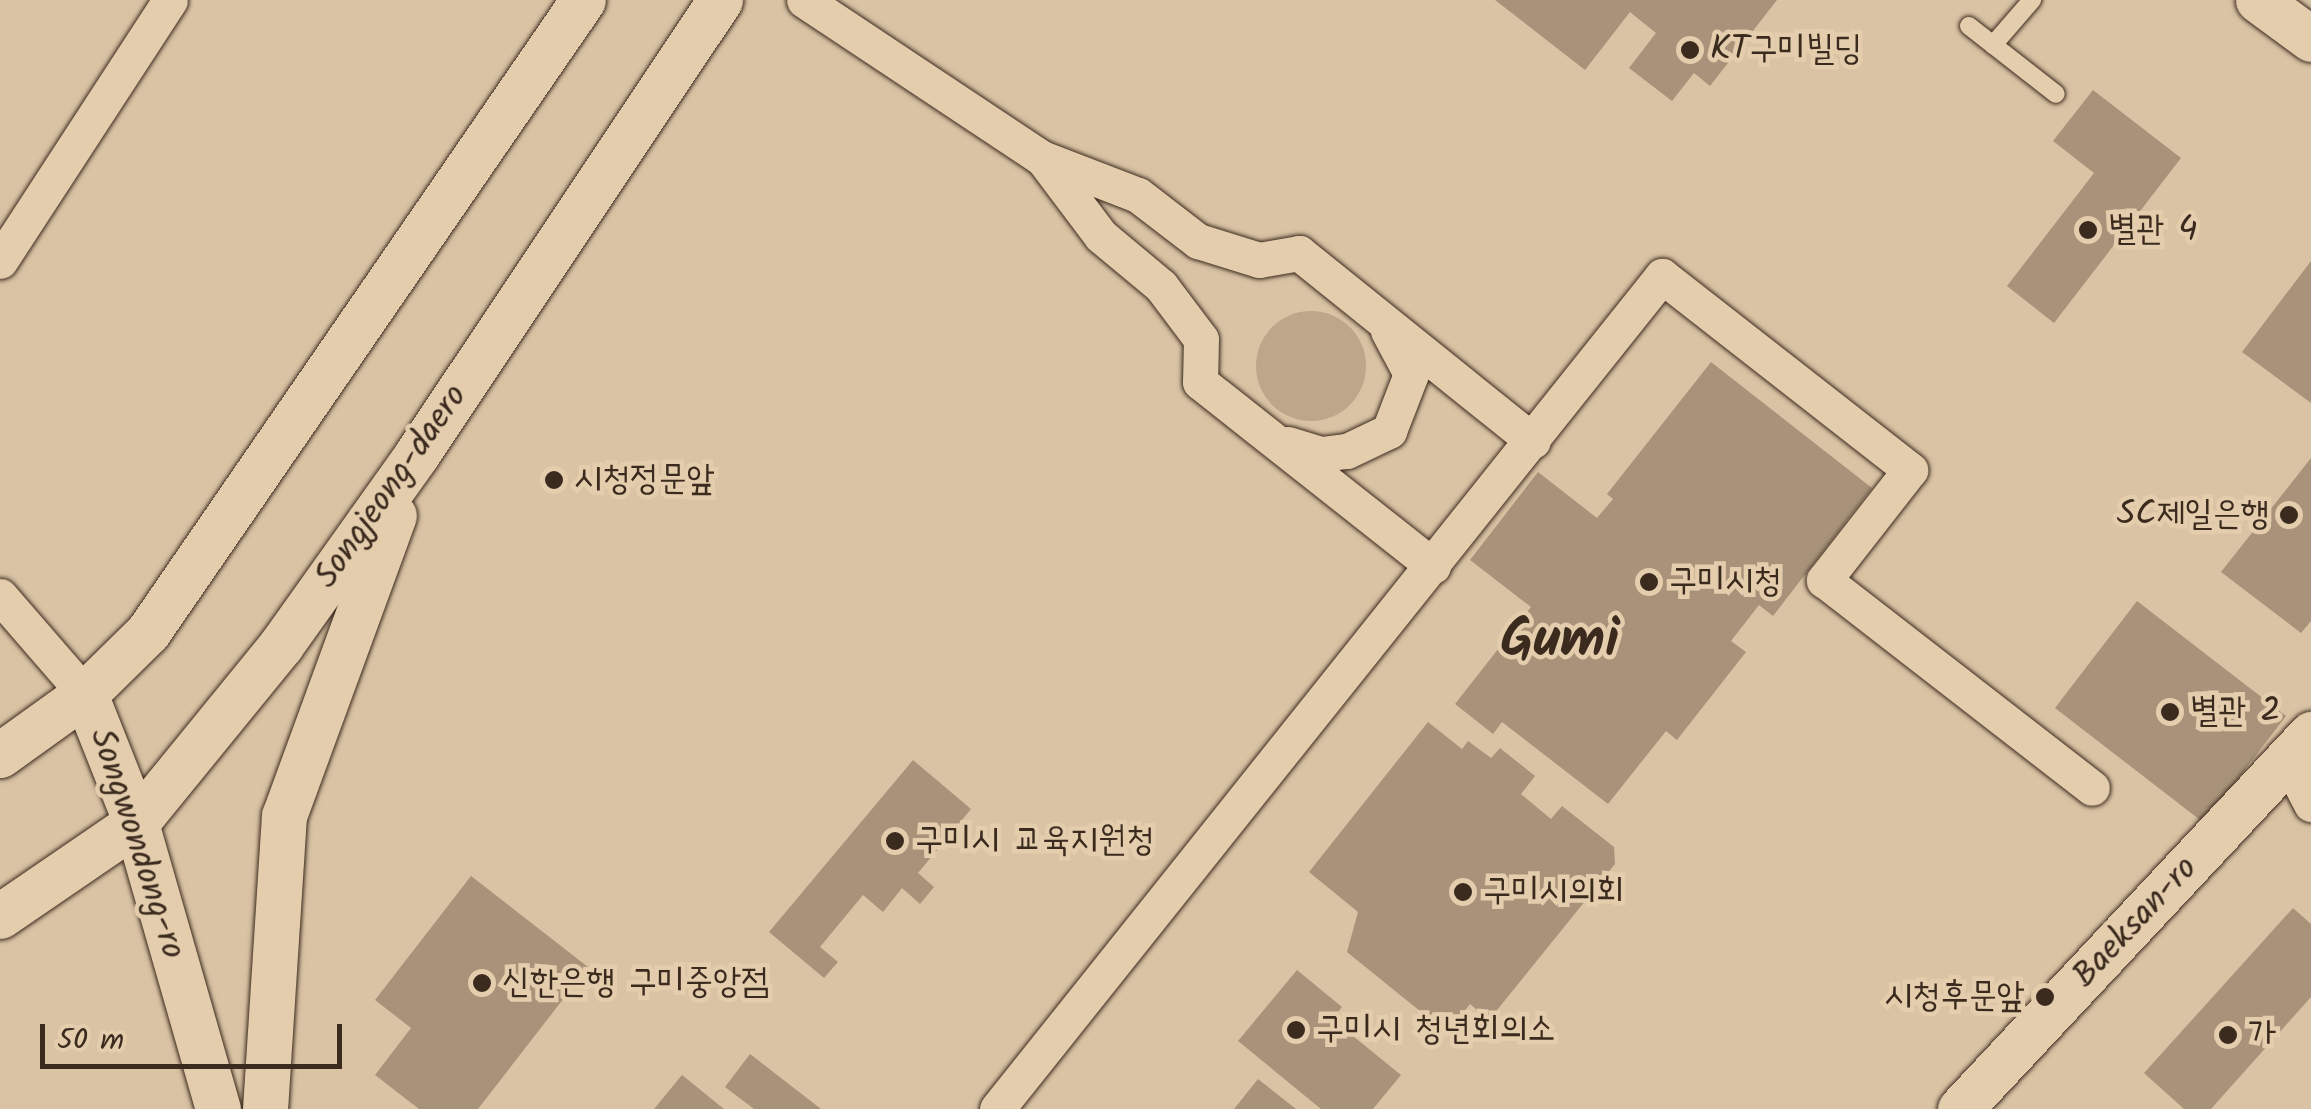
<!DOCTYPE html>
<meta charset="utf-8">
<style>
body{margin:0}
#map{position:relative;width:2311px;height:1109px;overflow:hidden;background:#d9c3a4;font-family:Kalam,"Poor Story",sans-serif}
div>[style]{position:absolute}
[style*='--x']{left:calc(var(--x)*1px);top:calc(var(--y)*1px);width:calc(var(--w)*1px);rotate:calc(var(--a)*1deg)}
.green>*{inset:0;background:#bca78b}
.round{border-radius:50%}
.building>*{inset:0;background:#a8937a}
.roads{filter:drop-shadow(0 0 2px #3b2a1e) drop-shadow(0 0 2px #3b2a1e)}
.service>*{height:18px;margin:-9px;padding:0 9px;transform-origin:9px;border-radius:9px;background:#e3cdad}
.minor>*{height:35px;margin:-17.5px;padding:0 17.5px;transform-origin:17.5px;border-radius:17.5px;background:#e3cdad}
.tertiary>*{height:45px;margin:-22.5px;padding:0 22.5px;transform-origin:22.5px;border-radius:22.5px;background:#e3cdad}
.dots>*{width:28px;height:28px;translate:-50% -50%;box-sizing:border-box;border:5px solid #e3cdad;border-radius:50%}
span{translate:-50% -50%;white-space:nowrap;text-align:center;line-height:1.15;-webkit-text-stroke:9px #e3cdad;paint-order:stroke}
.poi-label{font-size:35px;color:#3b2a1e}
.left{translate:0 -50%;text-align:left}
.right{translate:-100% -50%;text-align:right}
.street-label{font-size:35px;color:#3b2a1e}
.town-label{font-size:55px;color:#3b2a1e;font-weight:700}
.scale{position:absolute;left:40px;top:1024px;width:302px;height:45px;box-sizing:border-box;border:5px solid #3b2a1e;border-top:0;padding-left:12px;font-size:30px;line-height:35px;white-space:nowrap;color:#3b2a1e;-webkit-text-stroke:8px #e3cdad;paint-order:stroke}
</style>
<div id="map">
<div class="green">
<i class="round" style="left:1256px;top:311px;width:110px;height:110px"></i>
</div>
<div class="building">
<i style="clip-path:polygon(1495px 0,1777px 0,1710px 86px,1694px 73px,1672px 101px,1629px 68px,1656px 33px,1630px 12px,1585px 70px)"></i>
<i style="clip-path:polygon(2093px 90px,2181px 158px,2054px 323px,2007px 286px,2094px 173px,2053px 141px)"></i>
<i style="clip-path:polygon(2311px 261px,2311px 403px,2242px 352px)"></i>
<i style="clip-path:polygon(1711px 362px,1872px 488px,1773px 616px,1759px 605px,1731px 641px,1746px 652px,1677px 740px,1666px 731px,1608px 804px,1502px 722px,1493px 734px,1455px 704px,1531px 607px,1470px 560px,1538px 472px,1597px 518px,1613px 499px,1607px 494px)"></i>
<i style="clip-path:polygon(2311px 458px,2311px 621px,2301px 633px,2221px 572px)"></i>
<i style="clip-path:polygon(2137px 601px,2286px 716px,2204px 823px,2055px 708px)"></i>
<i style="clip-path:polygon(1428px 722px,1462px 749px,1468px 741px,1491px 758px,1500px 748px,1535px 776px,1521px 794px,1551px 819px,1562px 806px,1614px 847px,1615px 864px,1489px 1020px,1470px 1004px,1447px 1033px,1347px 952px,1358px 912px,1309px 872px)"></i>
<i style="clip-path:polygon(913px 760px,971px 809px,918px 873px,934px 887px,920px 904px,902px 888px,883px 912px,863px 895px,820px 947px,838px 962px,824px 978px,769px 932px)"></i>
<i style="clip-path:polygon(471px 876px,588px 967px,478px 1109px,419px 1109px,375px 1075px,411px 1028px,375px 1000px)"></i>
<i style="clip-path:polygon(2293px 908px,2311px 924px,2311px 997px,2211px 1109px,2184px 1109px,2144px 1073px)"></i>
<i style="clip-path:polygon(1297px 970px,1342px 1007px,1332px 1019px,1401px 1075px,1373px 1109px,1321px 1109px,1238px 1041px)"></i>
<i style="clip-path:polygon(750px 1054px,821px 1109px,754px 1109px,725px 1087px)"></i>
<i style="clip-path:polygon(682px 1075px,724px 1109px,654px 1109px)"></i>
<i style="clip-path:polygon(1258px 1079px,1296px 1109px,1234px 1109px)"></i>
</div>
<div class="roads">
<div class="service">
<i style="--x:1969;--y:26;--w:110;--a:38"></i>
<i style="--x:1993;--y:45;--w:60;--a:-49.1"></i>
</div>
<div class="minor">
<i style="--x:804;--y:0;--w:286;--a:33.6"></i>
<i style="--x:1042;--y:158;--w:103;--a:21.1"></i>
<i style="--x:1138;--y:195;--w:76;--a:37.5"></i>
<i style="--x:1198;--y:241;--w:64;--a:17.3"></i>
<i style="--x:1259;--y:260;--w:41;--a:-9.9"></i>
<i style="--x:1299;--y:253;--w:300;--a:38.8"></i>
<i style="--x:1043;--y:159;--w:96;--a:53"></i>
<i style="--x:1101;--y:236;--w:78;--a:39.8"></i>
<i style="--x:1161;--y:286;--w:66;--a:53"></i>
<i style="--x:1201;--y:339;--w:43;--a:91.3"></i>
<i style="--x:1200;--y:382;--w:297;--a:38.3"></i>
<i style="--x:0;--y:261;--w:311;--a:-56.9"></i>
<i style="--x:1288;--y:444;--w:34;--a:17"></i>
<i style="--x:1321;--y:454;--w:26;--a:-7"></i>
<i style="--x:1347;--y:451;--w:47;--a:-25.5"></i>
<i style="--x:1389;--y:431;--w:61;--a:-68.9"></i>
<i style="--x:1411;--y:374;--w:49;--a:-118.1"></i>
<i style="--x:0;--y:596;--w:130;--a:49.1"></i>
<i style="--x:2288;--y:760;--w:50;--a:62.4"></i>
<i style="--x:997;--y:1109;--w:1066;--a:-51.4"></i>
<i style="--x:1662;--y:276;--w:315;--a:38"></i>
<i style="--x:1910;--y:470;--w:140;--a:128"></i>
<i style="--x:1824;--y:580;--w:339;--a:37.8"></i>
</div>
<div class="tertiary">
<i style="--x:2258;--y:0;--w:66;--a:36.3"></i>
<i style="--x:85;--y:694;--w:139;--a:68.4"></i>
<i style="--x:136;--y:823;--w:298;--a:74"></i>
<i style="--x:0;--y:755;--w:105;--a:-35.7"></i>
<i style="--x:85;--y:694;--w:88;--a:-44.5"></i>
<i style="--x:148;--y:632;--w:767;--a:-55.46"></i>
<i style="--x:0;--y:916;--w:165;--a:-34.4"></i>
<i style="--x:136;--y:823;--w:230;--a:-50.8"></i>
<i style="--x:281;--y:645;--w:234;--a:-54.5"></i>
<i style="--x:417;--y:454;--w:546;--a:-56.28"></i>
<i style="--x:265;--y:1109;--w:294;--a:-86.3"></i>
<i style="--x:284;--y:816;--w:320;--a:-69.9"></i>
<i style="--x:1960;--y:1109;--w:514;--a:-46.89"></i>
</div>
</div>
<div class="dots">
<i style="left:1690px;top:50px;background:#3b2a1e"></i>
<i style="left:2088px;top:230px;background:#3b2a1e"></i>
<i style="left:554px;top:480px;background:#3b2a1e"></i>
<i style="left:2289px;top:515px;background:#3b2a1e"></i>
<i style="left:1649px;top:582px;background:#3b2a1e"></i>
<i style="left:2170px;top:712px;background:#3b2a1e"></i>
<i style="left:895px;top:841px;background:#3b2a1e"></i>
<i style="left:1463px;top:892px;background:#3b2a1e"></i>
<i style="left:482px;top:983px;background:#3b2a1e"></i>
<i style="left:2045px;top:997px;background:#3b2a1e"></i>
<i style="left:1296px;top:1030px;background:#3b2a1e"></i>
<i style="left:2228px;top:1035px;background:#3b2a1e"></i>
</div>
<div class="poi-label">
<span class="left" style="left:1710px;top:50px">KT구미빌딩</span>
<span class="left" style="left:2108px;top:230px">별관 4</span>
<span class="left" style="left:574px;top:480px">시청정문앞</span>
<span class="right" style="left:2269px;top:515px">SC제일은행</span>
<span class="left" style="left:1669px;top:582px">구미시청</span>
<span class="left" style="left:2190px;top:712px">별관 2</span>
<span class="left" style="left:915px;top:841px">구미시 교육지원청</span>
<span class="left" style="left:1483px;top:892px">구미시의회</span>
<span class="left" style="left:502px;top:983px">신한은행 구미중앙점</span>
<span class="right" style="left:2025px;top:997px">시청후문앞</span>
<span class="left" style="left:1316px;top:1030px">구미시 청년회의소</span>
<span class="left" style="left:2248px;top:1035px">가</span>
</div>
<div class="street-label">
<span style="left:392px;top:487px;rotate:-55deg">Songjeong-daero</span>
<span style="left:136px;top:844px;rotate:72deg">Songwondong-ro</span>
<span style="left:2136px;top:923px;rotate:-47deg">Baeksan-ro</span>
</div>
<div class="town-label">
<span style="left:1560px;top:642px">Gumi</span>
</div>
<div class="scale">50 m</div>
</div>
